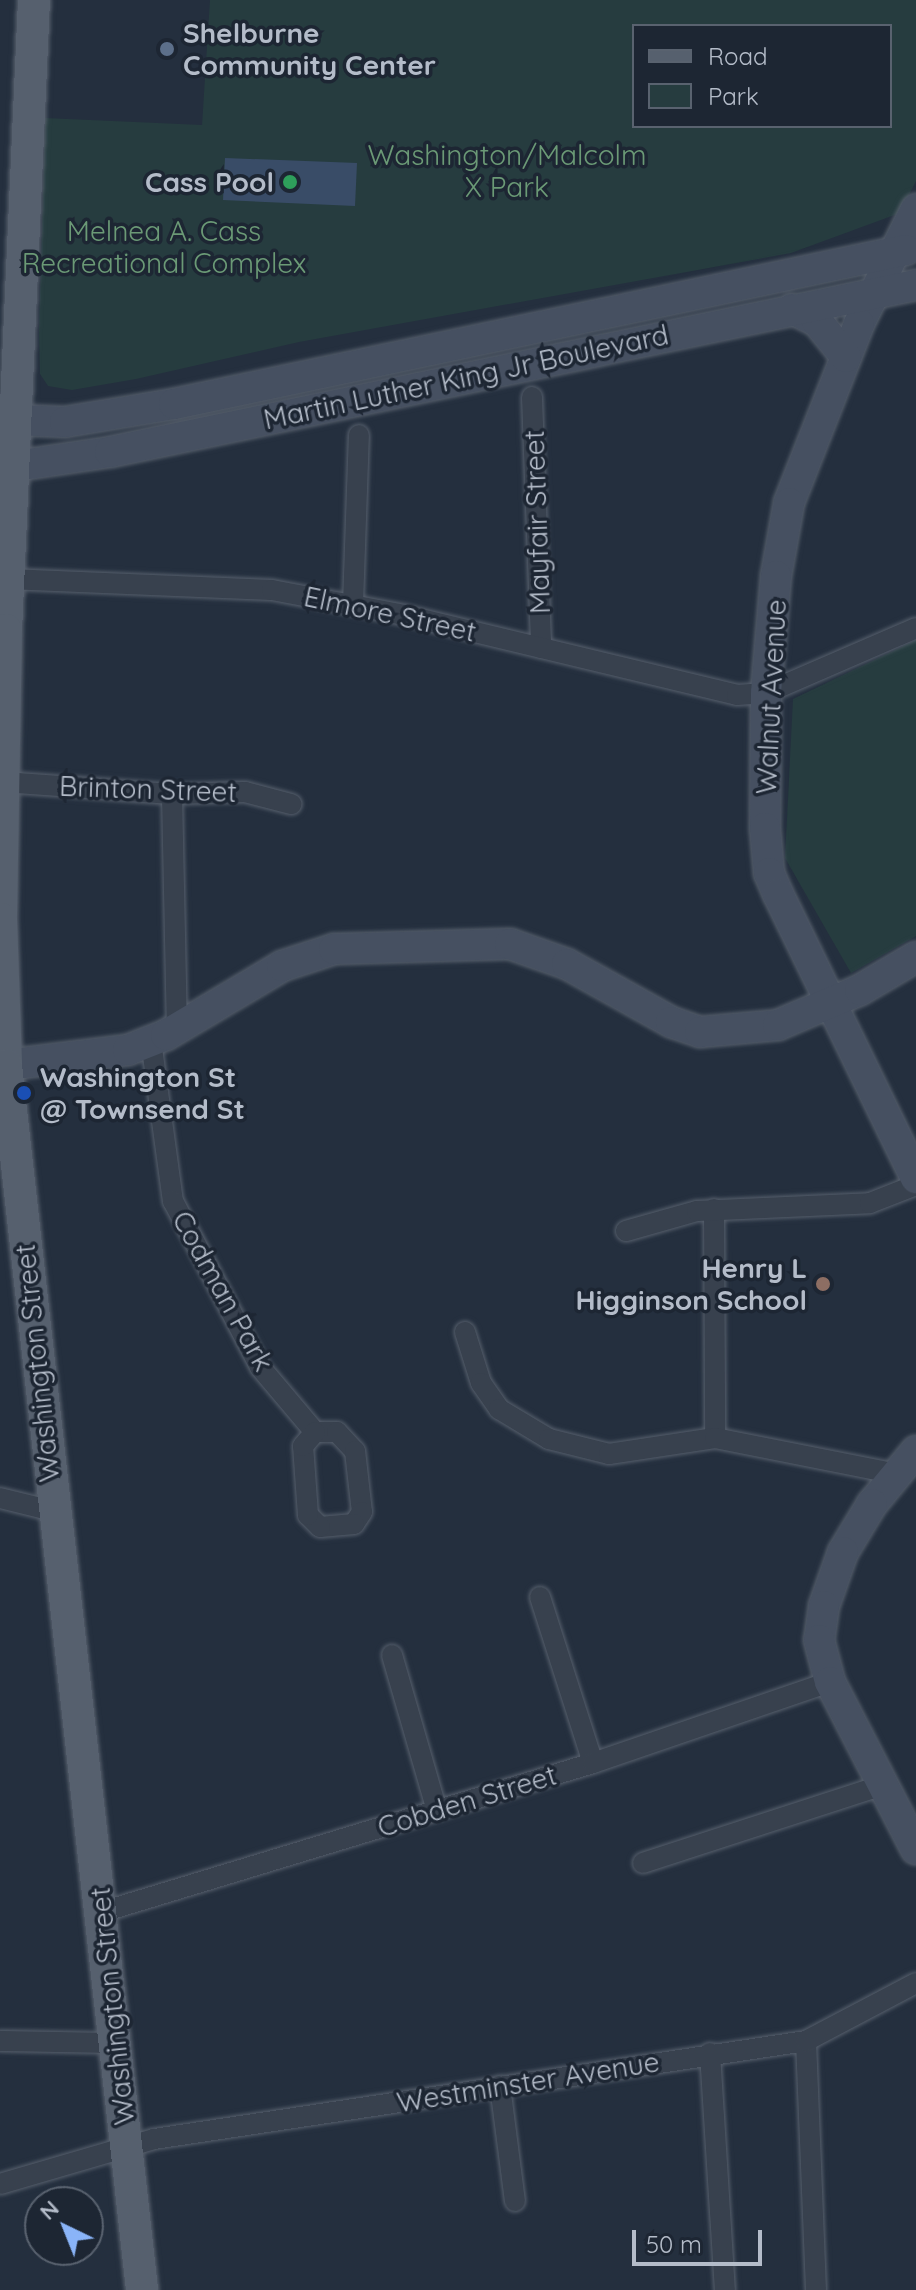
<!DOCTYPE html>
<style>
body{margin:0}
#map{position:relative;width:916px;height:2290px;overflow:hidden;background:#242f3e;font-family:Quicksand,sans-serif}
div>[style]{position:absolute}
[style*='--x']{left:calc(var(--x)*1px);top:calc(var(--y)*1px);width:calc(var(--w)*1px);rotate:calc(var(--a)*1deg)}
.green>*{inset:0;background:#263c3f}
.water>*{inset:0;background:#394c67}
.roads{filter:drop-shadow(0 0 2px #565f6c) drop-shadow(0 0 2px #565f6c)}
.street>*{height:20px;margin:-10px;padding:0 10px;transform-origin:10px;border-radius:10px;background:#38414e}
.secondary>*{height:30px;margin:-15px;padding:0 15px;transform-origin:15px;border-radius:15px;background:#465061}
.primary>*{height:32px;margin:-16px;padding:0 16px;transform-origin:16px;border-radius:16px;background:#56606e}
.dots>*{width:22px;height:22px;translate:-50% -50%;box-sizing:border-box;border:4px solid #1d2633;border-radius:50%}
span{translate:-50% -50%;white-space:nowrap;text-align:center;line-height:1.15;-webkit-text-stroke:7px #1d2633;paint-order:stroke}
.poi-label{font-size:28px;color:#b4bcc9;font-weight:700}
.left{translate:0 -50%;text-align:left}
.right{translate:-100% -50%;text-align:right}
.park-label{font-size:28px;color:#6b9a76}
.street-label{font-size:28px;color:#b4bcc9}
.legend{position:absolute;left:632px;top:24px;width:260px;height:104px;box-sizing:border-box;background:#1d2633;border:2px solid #59626f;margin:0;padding:10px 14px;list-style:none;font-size:24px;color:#b4bcc9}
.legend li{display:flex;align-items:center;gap:16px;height:40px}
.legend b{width:40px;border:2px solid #59626f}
.north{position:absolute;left:24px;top:2186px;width:80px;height:80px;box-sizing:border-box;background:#1d2633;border:2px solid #59626f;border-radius:50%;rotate:317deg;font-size:22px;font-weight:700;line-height:32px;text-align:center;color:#b4bcc9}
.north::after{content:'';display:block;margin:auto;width:28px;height:36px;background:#8ab4f8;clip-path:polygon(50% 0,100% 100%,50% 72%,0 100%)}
.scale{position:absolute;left:632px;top:2230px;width:130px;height:36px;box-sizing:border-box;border:4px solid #b4bcc9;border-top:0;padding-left:10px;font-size:24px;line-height:28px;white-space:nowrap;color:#b4bcc9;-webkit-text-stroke:6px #1d2633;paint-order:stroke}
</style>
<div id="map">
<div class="green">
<i style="clip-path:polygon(evenodd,210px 0,916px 0,916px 181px,900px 213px,791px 253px,299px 342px,136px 379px,72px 390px,48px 386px,40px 374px,39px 331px,45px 118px,202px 125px,210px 0,634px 26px,890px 26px,890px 126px,634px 126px,634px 26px)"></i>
<i style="clip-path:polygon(916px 640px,916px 936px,851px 973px,785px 858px,793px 699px)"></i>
</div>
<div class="water">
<i style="clip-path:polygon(225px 158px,357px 163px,355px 206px,223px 200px)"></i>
</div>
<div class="roads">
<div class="street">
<i style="--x:532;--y:397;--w:251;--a:87.9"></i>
<i style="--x:8;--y:579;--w:264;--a:2.4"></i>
<i style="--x:272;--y:590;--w:134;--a:10.7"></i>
<i style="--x:404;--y:615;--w:342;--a:13.5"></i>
<i style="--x:737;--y:695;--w:29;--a:-4"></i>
<i style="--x:766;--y:693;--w:163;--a:-23.4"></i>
<i style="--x:353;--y:604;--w:169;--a:-88"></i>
<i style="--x:3;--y:782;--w:169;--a:4.1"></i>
<i style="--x:172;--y:794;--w:73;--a:-1.6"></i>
<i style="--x:245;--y:792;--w:48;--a:14.6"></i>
<i style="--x:172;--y:794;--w:235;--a:88.8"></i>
<i style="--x:151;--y:1041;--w:162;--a:82.2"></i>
<i style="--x:173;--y:1201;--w:187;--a:62.3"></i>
<i style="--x:260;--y:1367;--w:85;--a:49.8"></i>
<i style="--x:315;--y:1432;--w:22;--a:0"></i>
<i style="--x:337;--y:1432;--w:26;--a:47"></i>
<i style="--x:355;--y:1451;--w:61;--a:83.5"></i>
<i style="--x:362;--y:1512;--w:14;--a:124"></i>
<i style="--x:354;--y:1524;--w:34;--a:175"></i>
<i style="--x:320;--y:1527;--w:17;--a:-135"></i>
<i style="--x:308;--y:1515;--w:69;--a:-94.1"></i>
<i style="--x:303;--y:1446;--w:18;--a:-49"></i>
<i style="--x:714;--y:1209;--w:229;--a:89.7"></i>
<i style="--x:626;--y:1231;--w:74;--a:-15.7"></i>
<i style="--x:697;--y:1211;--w:173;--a:-2.6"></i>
<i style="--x:870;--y:1203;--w:49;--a:-21.4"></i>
<i style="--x:465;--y:1332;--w:53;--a:72.6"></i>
<i style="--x:481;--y:1383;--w:32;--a:55"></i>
<i style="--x:499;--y:1409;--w:58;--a:31"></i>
<i style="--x:549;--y:1439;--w:62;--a:14"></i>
<i style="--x:609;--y:1454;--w:107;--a:-8.6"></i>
<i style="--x:715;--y:1438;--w:185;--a:11.2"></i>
<i style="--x:0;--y:1498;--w:55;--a:13.8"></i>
<i style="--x:540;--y:1597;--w:174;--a:72.3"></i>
<i style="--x:392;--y:1655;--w:162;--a:73.9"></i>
<i style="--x:643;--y:1863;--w:252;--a:-18"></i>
<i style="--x:102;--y:1912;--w:513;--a:-16.88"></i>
<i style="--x:593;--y:1763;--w:250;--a:-18.9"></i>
<i style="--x:0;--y:2041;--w:114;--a:1"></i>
<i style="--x:806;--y:2041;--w:249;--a:87.7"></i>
<i style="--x:710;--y:2053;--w:237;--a:86.4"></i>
<i style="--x:500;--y:2086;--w:116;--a:82.6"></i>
<i style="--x:0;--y:2184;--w:160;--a:-16.3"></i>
<i style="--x:154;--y:2139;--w:659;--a:-8.55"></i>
<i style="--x:806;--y:2041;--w:124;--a:-27.8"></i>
</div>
<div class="secondary">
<i style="--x:916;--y:209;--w:128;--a:116.4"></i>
<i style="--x:859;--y:324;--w:192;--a:111.4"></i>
<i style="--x:789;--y:503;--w:74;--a:100.1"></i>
<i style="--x:776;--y:576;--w:117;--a:94.9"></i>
<i style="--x:766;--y:693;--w:135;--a:90.4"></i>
<i style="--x:765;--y:828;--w:45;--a:84.9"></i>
<i style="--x:769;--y:873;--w:23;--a:67"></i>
<i style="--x:778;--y:894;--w:316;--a:64.1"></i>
<i style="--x:792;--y:309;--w:28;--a:26"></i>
<i style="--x:817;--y:321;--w:46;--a:51.1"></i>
<i style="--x:16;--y:420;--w:49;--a:2.3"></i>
<i style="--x:65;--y:422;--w:110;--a:-9.4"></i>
<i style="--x:174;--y:404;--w:748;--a:-11.88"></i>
<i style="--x:15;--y:466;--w:96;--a:-8.4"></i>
<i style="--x:110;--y:452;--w:823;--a:-11.71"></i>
<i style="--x:6;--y:1065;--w:123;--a:-7"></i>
<i style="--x:128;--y:1050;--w:41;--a:-21.5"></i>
<i style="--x:166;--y:1035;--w:135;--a:-30.7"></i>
<i style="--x:282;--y:966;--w:55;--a:-18.1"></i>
<i style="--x:334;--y:949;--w:176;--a:-1.6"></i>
<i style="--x:510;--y:944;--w:60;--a:19.3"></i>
<i style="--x:567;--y:964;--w:119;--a:29.1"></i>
<i style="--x:671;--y:1022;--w:31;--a:19"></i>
<i style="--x:700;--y:1032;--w:78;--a:-5.1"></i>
<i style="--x:778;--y:1025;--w:89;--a:-23.1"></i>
<i style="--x:860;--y:990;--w:65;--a:-30.5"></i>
<i style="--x:916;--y:1451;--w:69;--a:129.7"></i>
<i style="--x:872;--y:1504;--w:56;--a:121.1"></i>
<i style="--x:843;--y:1552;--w:57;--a:109.4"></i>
<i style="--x:824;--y:1606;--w:34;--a:98"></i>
<i style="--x:819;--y:1640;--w:43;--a:75.3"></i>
<i style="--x:830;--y:1682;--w:188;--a:62.8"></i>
</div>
<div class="primary">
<i style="--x:34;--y:0;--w:631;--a:92.54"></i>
<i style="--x:6;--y:630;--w:289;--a:91"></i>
<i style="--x:1;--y:919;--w:146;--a:88"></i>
<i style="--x:6;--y:1065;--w:1233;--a:83.66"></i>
</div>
</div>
<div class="dots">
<i style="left:167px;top:49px;background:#5c6f8a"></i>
<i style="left:290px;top:182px;background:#2e9e5b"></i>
<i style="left:24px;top:1093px;background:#1a4fb4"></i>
<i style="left:823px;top:1284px;background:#8d6e63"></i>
</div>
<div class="poi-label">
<span class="left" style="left:183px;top:49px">Shelburne<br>Community Center</span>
<span class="right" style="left:274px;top:182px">Cass Pool</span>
<span class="left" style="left:40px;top:1093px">Washington St<br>@ Townsend St</span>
<span class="right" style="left:807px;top:1284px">Henry L<br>Higginson School</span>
</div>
<div class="park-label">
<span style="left:507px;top:171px">Washington/Malcolm<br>X Park</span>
<span style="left:164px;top:247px">Melnea A. Cass<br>Recreational Complex</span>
</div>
<div class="street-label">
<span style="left:466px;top:377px;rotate:-12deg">Martin Luther King Jr Boulevard</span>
<span style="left:537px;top:522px;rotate:-92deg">Mayfair Street</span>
<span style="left:390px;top:614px;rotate:12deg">Elmore Street</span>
<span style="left:771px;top:697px;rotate:-87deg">Walnut Avenue</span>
<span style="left:148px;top:789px;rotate:2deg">Brinton Street</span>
<span style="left:223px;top:1291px;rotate:61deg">Codman Park</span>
<span style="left:37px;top:1363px;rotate:-96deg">Washington Street</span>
<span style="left:467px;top:1801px;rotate:-17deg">Cobden Street</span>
<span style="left:112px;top:2006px;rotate:-96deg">Washington Street</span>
<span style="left:528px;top:2082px;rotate:-9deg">Westminster Avenue</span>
</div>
<ul class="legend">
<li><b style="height:10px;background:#56606e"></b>Road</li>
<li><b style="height:22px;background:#263c3f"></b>Park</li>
</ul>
<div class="north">N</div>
<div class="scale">50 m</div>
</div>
